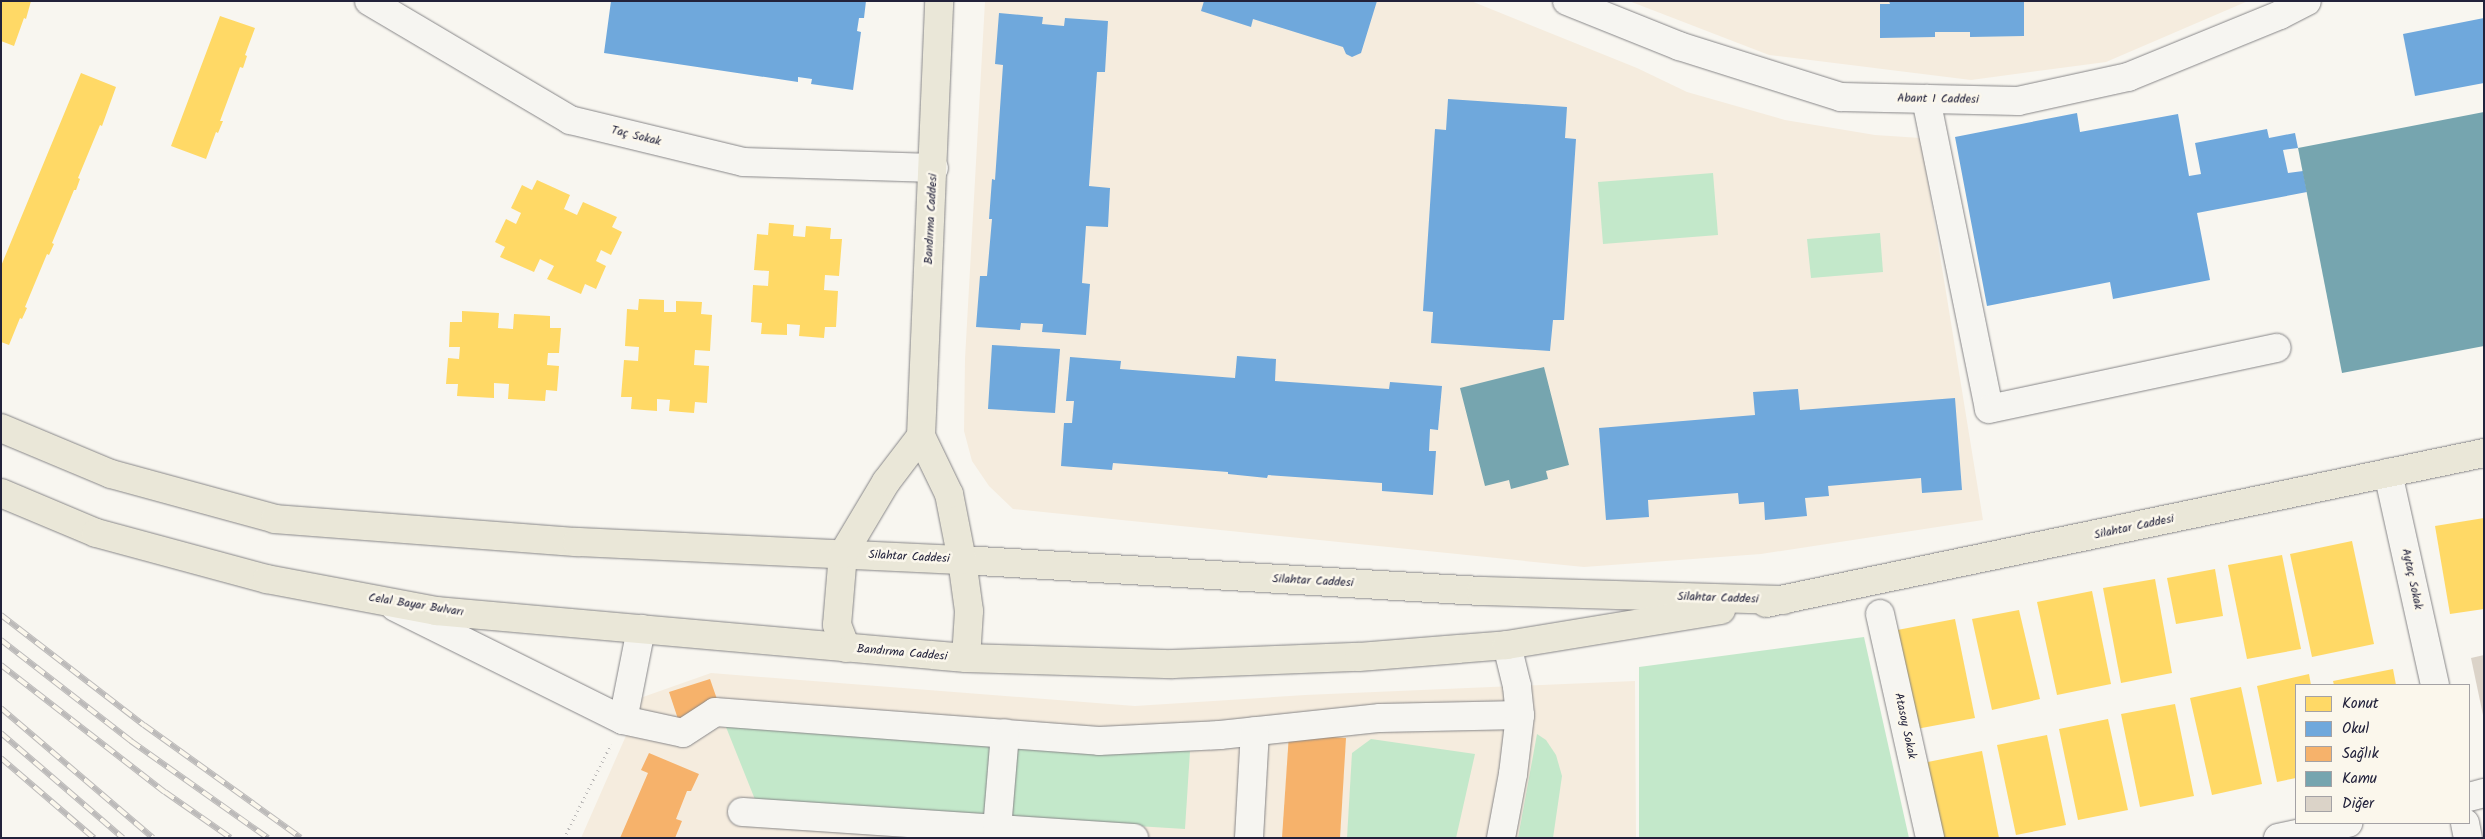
<!DOCTYPE html>
<meta charset="utf-8">
<style>
body{margin:0}
#map{position:relative;width:2485px;height:839px;overflow:hidden;background:#f8f6f0;font-family:Kalam,sans-serif}
div>[style]{position:absolute}
[style*='--x']{left:calc(var(--x)*1px);top:calc(var(--y)*1px);width:calc(var(--w)*1px);rotate:calc(var(--a)*1deg)}
.built>*{inset:0;background:#f5ecde}
.green>*{inset:0;background:#c3e8ca}
.homes>*{inset:0;background:#ffd966}
.schools>*{inset:0;background:#6fa8dc}
.health>*{inset:0;background:#f6b26b}
.public>*{inset:0;background:#76a5af}
.building>*{inset:0;background:#dbd3c8}
.path>*{height:3px;margin-top:-1.5px;transform-origin:0;background:repeating-linear-gradient(90deg,#bcbab9 0 1px,transparent 0 5px)}
.roads{filter:drop-shadow(0 0 1px #878688) drop-shadow(0 0 1px #878688)}
.minor>*{height:28px;margin:-14px;padding:0 14px;transform-origin:14px;border-radius:14px;background:#f6f5f1}
.major>*{height:28px;margin:-14px;padding:0 14px;transform-origin:14px;border-radius:14px;background:#eae7d8}
.rail>*{height:5.5px;margin-top:-2.75px;transform-origin:0;background:repeating-linear-gradient(90deg,#fbf7ec 0 11px,#bcbab9 0 22px);box-sizing:border-box;border-block:1px solid #bcbab9}
span{translate:-50% -50%;white-space:nowrap;text-align:center;line-height:1.15;-webkit-text-stroke:5px #fbf7ec;paint-order:stroke}
.street-label{font-size:12px;color:#22223b}
.frame{position:absolute;inset:0;border:2px solid #22223b;pointer-events:none}
.legend{position:absolute;left:2295px;top:684px;width:175px;height:140px;box-sizing:border-box;background:#fbf7ec;border:1px solid #a4a2a5;margin:0;padding:6px 9px;list-style:none;font-size:15px;color:#22223b}
.legend li{display:flex;align-items:center;gap:10px;height:25px}
.legend b{width:25px;border:1px solid #a4a2a5}
</style>
<div id="map">
<div class="built">
<i style="clip-path:polygon(985px 1px,1471px 1px,1637px 68px,1687px 92px,1785px 120px,1875px 135px,1921px 138px,1983px 520px,1761px 554px,1584px 567px,1013px 509px,989px 486px,972px 461px,964px 431px,965px 359px)"></i>
<i style="clip-path:polygon(1629px 1px,2248px 1px,2106px 62px,1971px 80px,1769px 55px)"></i>
<i style="clip-path:polygon(711px 673px,1135px 706px,1305px 695px,1635px 681px,1636px 838px,581px 838px,643px 697px)"></i>
</div>
<div class="green">
<i style="clip-path:polygon(1713px 173px,1718px 235px,1603px 244px,1598px 182px)"></i>
<i style="clip-path:polygon(1880px 233px,1883px 272px,1811px 278px,1807px 239px)"></i>
<i style="clip-path:polygon(1864px 637px,1909px 838px,1639px 838px,1639px 667px)"></i>
<i style="clip-path:polygon(722px 717px,1000px 740px,993px 821px,756px 802px)"></i>
<i style="clip-path:polygon(1537px 734px,1546px 740px,1556px 755px,1562px 776px,1553px 838px,1518px 838px)"></i>
<i style="clip-path:polygon(1013px 739px,1190px 751px,1185px 829px,1007px 818px)"></i>
<i style="clip-path:polygon(1371px 739px,1475px 754px,1456px 838px,1347px 838px,1352px 753px)"></i>
</div>
<div class="homes">
<i style="clip-path:polygon(1px 1px,31px 1px,26px 19px,24px 18px,14px 46px,1px 41px)"></i>
<i style="clip-path:polygon(220px 16px,255px 28px,245px 55px,247px 56px,243px 68px,240px 67px,220px 121px,223px 121px,218px 133px,216px 132px,206px 159px,171px 146px)"></i>
<i style="clip-path:polygon(81px 73px,116px 87px,102px 126px,100px 125px,78px 178px,80px 179px,76px 190px,74px 190px,52px 243px,54px 244px,49px 255px,47px 254px,25px 307px,27px 308px,22px 319px,20px 318px,9px 345px,1px 342px,1px 266px)"></i>
<i style="clip-path:polygon(537px 180px,570px 195px,564px 209px,577px 215px,583px 202px,617px 217px,612px 227px,622px 232px,611px 255px,601px 250px,596px 261px,606px 266px,596px 289px,585px 284px,581px 294px,547px 279px,554px 266px,540px 259px,534px 272px,500px 257px,505px 247px,495px 242px,506px 219px,516px 224px,521px 213px,511px 208px,522px 185px,532px 190px)"></i>
<i style="clip-path:polygon(769px 223px,794px 225px,793px 236px,805px 237px,806px 226px,831px 228px,830px 239px,842px 239px,839px 276px,825px 275px,824px 290px,838px 291px,836px 327px,825px 327px,824px 338px,799px 336px,800px 325px,787px 324px,787px 335px,761px 334px,762px 323px,751px 322px,753px 285px,768px 286px,769px 271px,754px 270px,757px 234px,768px 235px)"></i>
<i style="clip-path:polygon(639px 299px,664px 300px,664px 312px,676px 312px,676px 301px,702px 302px,701px 314px,712px 315px,710px 351px,695px 350px,694px 365px,709px 366px,707px 403px,695px 402px,694px 413px,669px 411px,670px 400px,657px 399px,657px 411px,631px 409px,632px 397px,621px 397px,624px 360px,638px 361px,639px 347px,625px 346px,627px 309px,638px 310px)"></i>
<i style="clip-path:polygon(462px 311px,499px 313px,498px 328px,513px 329px,514px 314px,550px 316px,550px 328px,561px 328px,559px 353px,548px 353px,547px 365px,559px 366px,557px 391px,546px 390px,545px 401px,508px 399px,509px 384px,494px 383px,494px 398px,457px 396px,458px 384px,446px 384px,448px 358px,459px 359px,460px 347px,449px 347px,450px 322px,462px 322px)"></i>
<i style="clip-path:polygon(2484px 518px,2484px 609px,2450px 614px,2435px 526px)"></i>
<i style="clip-path:polygon(2352px 541px,2374px 644px,2312px 657px,2290px 554px)"></i>
<i style="clip-path:polygon(2282px 555px,2301px 649px,2247px 659px,2228px 565px)"></i>
<i style="clip-path:polygon(2215px 569px,2223px 616px,2176px 624px,2167px 578px)"></i>
<i style="clip-path:polygon(2155px 579px,2172px 673px,2121px 683px,2103px 588px)"></i>
<i style="clip-path:polygon(2092px 591px,2111px 684px,2057px 695px,2037px 602px)"></i>
<i style="clip-path:polygon(2019px 610px,2040px 699px,1992px 710px,1972px 619px)"></i>
<i style="clip-path:polygon(1955px 619px,1975px 718px,1911px 730px,1892px 631px)"></i>
<i style="clip-path:polygon(2393px 669px,2396px 685px,2334px 685px,2333px 681px)"></i>
<i style="clip-path:polygon(2309px 674px,2311px 685px,2296px 685px,2296px 778px,2277px 782px,2257px 686px)"></i>
<i style="clip-path:polygon(2241px 687px,2262px 784px,2212px 795px,2190px 698px)"></i>
<i style="clip-path:polygon(2175px 704px,2194px 796px,2140px 807px,2121px 714px)"></i>
<i style="clip-path:polygon(2108px 719px,2128px 810px,2078px 820px,2059px 729px)"></i>
<i style="clip-path:polygon(2047px 735px,2066px 825px,2016px 835px,1997px 745px)"></i>
<i style="clip-path:polygon(1982px 751px,1999px 838px,1933px 838px,1918px 764px)"></i>
</div>
<div class="schools">
<i style="clip-path:polygon(611px 1px,866px 1px,864px 18px,859px 18px,857px 31px,861px 32px,853px 90px,811px 84px,812px 79px,798px 77px,798px 82px,604px 53px)"></i>
<i style="clip-path:polygon(1204px 1px,1377px 1px,1361px 53px,1352px 57px,1346px 54px,1343px 47px,1253px 19px,1251px 27px,1201px 11px)"></i>
<i style="clip-path:polygon(1889px 1px,2024px 2px,2024px 36px,1970px 37px,1970px 32px,1935px 32px,1935px 37px,1880px 38px,1880px 4px,1890px 4px)"></i>
<i style="clip-path:polygon(999px 13px,1043px 17px,1042px 24px,1064px 26px,1065px 18px,1108px 21px,1105px 72px,1097px 72px,1089px 186px,1110px 188px,1108px 227px,1086px 226px,1082px 283px,1090px 284px,1086px 335px,1042px 332px,1043px 324px,1021px 323px,1020px 330px,976px 327px,980px 276px,987px 276px,992px 219px,989px 219px,992px 179px,995px 180px,1003px 65px,995px 64px)"></i>
<i style="clip-path:polygon(2484px 18px,2484px 83px,2415px 96px,2403px 34px)"></i>
<i style="clip-path:polygon(1448px 99px,1567px 107px,1565px 138px,1576px 139px,1564px 320px,1553px 320px,1550px 351px,1431px 343px,1433px 312px,1423px 311px,1435px 129px,1446px 130px)"></i>
<i style="clip-path:polygon(2077px 113px,2080px 132px,2178px 114px,2189px 176px,2201px 174px,2195px 143px,2267px 129px,2269px 138px,2295px 133px,2298px 148px,2283px 150px,2288px 173px,2303px 171px,2307px 192px,2197px 213px,2210px 280px,2113px 299px,2110px 282px,1987px 306px,1955px 137px)"></i>
<i style="clip-path:polygon(992px 345px,1060px 349px,1055px 413px,988px 409px)"></i>
<i style="clip-path:polygon(1237px 356px,1276px 359px,1275px 381px,1389px 389px,1390px 382px,1442px 386px,1438px 430px,1430px 429px,1429px 451px,1436px 451px,1433px 495px,1382px 491px,1382px 483px,1268px 475px,1267px 478px,1228px 474px,1228px 472px,1113px 463px,1112px 470px,1061px 466px,1064px 423px,1072px 423px,1074px 401px,1066px 401px,1070px 357px,1121px 361px,1120px 369px,1235px 378px)"></i>
<i style="clip-path:polygon(1798px 389px,1800px 410px,1955px 398px,1962px 490px,1922px 493px,1921px 478px,1828px 486px,1829px 496px,1805px 498px,1807px 516px,1765px 520px,1764px 502px,1739px 504px,1738px 493px,1648px 500px,1649px 517px,1606px 520px,1599px 428px,1755px 415px,1753px 392px)"></i>
</div>
<div class="health">
<i style="clip-path:polygon(710px 679px,719px 705px,678px 719px,669px 692px)"></i>
<i style="clip-path:polygon(1289px 734px,1346px 738px,1340px 838px,1282px 838px)"></i>
<i style="clip-path:polygon(649px 753px,699px 774px,691px 791px,687px 791px,676px 819px,682px 821px,675px 838px,620px 838px,648px 773px,641px 770px)"></i>
</div>
<div class="public">
<i style="clip-path:polygon(2484px 112px,2484px 346px,2342px 373px,2298px 148px)"></i>
<i style="clip-path:polygon(1544px 367px,1569px 465px,1546px 471px,1548px 479px,1511px 489px,1509px 480px,1485px 486px,1460px 388px)"></i>
</div>
<div class="building">
<i style="clip-path:polygon(2484px 655px,2484px 715px,2483px 715px,2471px 658px)"></i>
</div>
<div class="path">
<i style="--x:564;--y:838;--w:105;--a:-63.4"></i>
</div>
<div class="roads">
<div class="minor">
<i style="--x:369;--y:1;--w:234;--a:30.6"></i>
<i style="--x:570;--y:120;--w:178;--a:13.6"></i>
<i style="--x:743;--y:162;--w:191;--a:1.8"></i>
<i style="--x:1567;--y:1;--w:121;--a:21.9"></i>
<i style="--x:1679;--y:46;--w:170;--a:17.5"></i>
<i style="--x:1841;--y:97;--w:177;--a:1.3"></i>
<i style="--x:2018;--y:101;--w:113;--a:-12.3"></i>
<i style="--x:2128;--y:77;--w:164;--a:-22.2"></i>
<i style="--x:2280;--y:15;--w:30;--a:-27"></i>
<i style="--x:1926;--y:99;--w:316;--a:78.5"></i>
<i style="--x:1989;--y:409;--w:294;--a:-12"></i>
<i style="--x:2388;--y:473;--w:217;--a:77.5"></i>
<i style="--x:395;--y:607;--w:254;--a:26.4"></i>
<i style="--x:623;--y:720;--w:61;--a:12.2"></i>
<i style="--x:683;--y:733;--w:38;--a:-33"></i>
<i style="--x:715;--y:712;--w:385;--a:4.3"></i>
<i style="--x:1099;--y:741;--w:121;--a:-2.8"></i>
<i style="--x:1220;--y:735;--w:161;--a:-6.1"></i>
<i style="--x:1380;--y:718;--w:140;--a:-1.2"></i>
<i style="--x:1880;--y:614;--w:230;--a:77.4"></i>
<i style="--x:623;--y:720;--w:93;--a:-78.8"></i>
<i style="--x:2469;--y:797;--w:16;--a:-15"></i>
<i style="--x:742;--y:812;--w:393;--a:3.8"></i>
<i style="--x:2465;--y:823;--w:15;--a:79"></i>
<i style="--x:997;--y:829;--w:96;--a:-85.2"></i>
<i style="--x:1249;--y:838;--w:107;--a:-86.8"></i>
<i style="--x:1501;--y:838;--w:65;--a:-79.4"></i>
<i style="--x:1513;--y:774;--w:59;--a:-83.2"></i>
<i style="--x:1520;--y:715;--w:29;--a:-96"></i>
<i style="--x:1517;--y:686;--w:42;--a:-103.7"></i>
<i style="--x:2278;--y:838;--w:72;--a:-12.1"></i>
</div>
<div class="major">
<i style="--x:1;--y:428;--w:119;--a:22.7"></i>
<i style="--x:111;--y:474;--w:170;--a:15.3"></i>
<i style="--x:275;--y:519;--w:303;--a:4.4"></i>
<i style="--x:577;--y:542;--w:385;--a:2.7"></i>
<i style="--x:962;--y:560;--w:520;--a:3.42"></i>
<i style="--x:1481;--y:591;--w:303;--a:1.7"></i>
<i style="--x:1;--y:493;--w:103;--a:22.8"></i>
<i style="--x:96;--y:533;--w:177;--a:15.1"></i>
<i style="--x:267;--y:579;--w:172;--a:10.7"></i>
<i style="--x:436;--y:611;--w:532;--a:5.07"></i>
<i style="--x:966;--y:658;--w:47;--a:-86.3"></i>
<i style="--x:969;--y:611;--w:51;--a:-97.8"></i>
<i style="--x:962;--y:560;--w:67;--a:-101.1"></i>
<i style="--x:949;--y:494;--w:64;--a:-115.8"></i>
<i style="--x:921;--y:436;--w:435;--a:-87.6"></i>
<i style="--x:1766;--y:603;--w:734;--a:-11.8"></i>
<i style="--x:846;--y:648;--w:25;--a:-111"></i>
<i style="--x:837;--y:625;--w:71;--a:-85.2"></i>
<i style="--x:843;--y:554;--w:84;--a:-59.2"></i>
<i style="--x:886;--y:482;--w:58;--a:-52.7"></i>
<i style="--x:966;--y:658;--w:207;--a:1.7"></i>
<i style="--x:1173;--y:664;--w:186;--a:-2.2"></i>
<i style="--x:1359;--y:657;--w:148;--a:-4.6"></i>
<i style="--x:1507;--y:645;--w:217;--a:-9.3"></i>
</div>
</div>
<div class="rail">
<i style="--x:1;--y:615;--w:180;--a:37.6"></i>
<i style="--x:144;--y:725;--w:193;--a:35.7"></i>
<i style="--x:1;--y:640;--w:165;--a:37.8"></i>
<i style="--x:131;--y:741;--w:168;--a:35.3"></i>
<i style="--x:1;--y:665;--w:207;--a:37.8"></i>
<i style="--x:165;--y:792;--w:80;--a:34.9"></i>
<i style="--x:1;--y:708;--w:200;--a:40.5"></i>
<i style="--x:1;--y:733;--w:161;--a:40.7"></i>
<i style="--x:1;--y:758;--w:123;--a:40.7"></i>
</div>
<div class="street-label">
<span style="left:1938px;top:99px;rotate:1deg">Abant 1 Caddesi</span>
<span style="left:636px;top:136px;rotate:14deg">Taç Sokak</span>
<span style="left:931px;top:219px;rotate:-87deg">Bandırma Caddesi</span>
<span style="left:2134px;top:527px;rotate:-12deg">Silahtar Caddesi</span>
<span style="left:909px;top:557px;rotate:3deg">Silahtar Caddesi</span>
<span style="left:2412px;top:579px;rotate:78deg">Aytaç Sokak</span>
<span style="left:1313px;top:581px;rotate:3deg">Silahtar Caddesi</span>
<span style="left:1718px;top:598px;rotate:2deg">Silahtar Caddesi</span>
<span style="left:416px;top:605px;rotate:9deg">Celal Bayar Bulvarı</span>
<span style="left:902px;top:653px;rotate:5deg">Bandırma Caddesi</span>
<span style="left:1905px;top:726px;rotate:78deg">Atasoy Sokak</span>
</div>
<div class="frame"></div>
<ul class="legend">
<li><b style="height:14px;background:#ffd966"></b>Konut</li>
<li><b style="height:14px;background:#6fa8dc"></b>Okul</li>
<li><b style="height:14px;background:#f6b26b"></b>Sağlık</li>
<li><b style="height:14px;background:#76a5af"></b>Kamu</li>
<li><b style="height:14px;background:#dbd3c8"></b>Diğer</li>
</ul>
</div>
